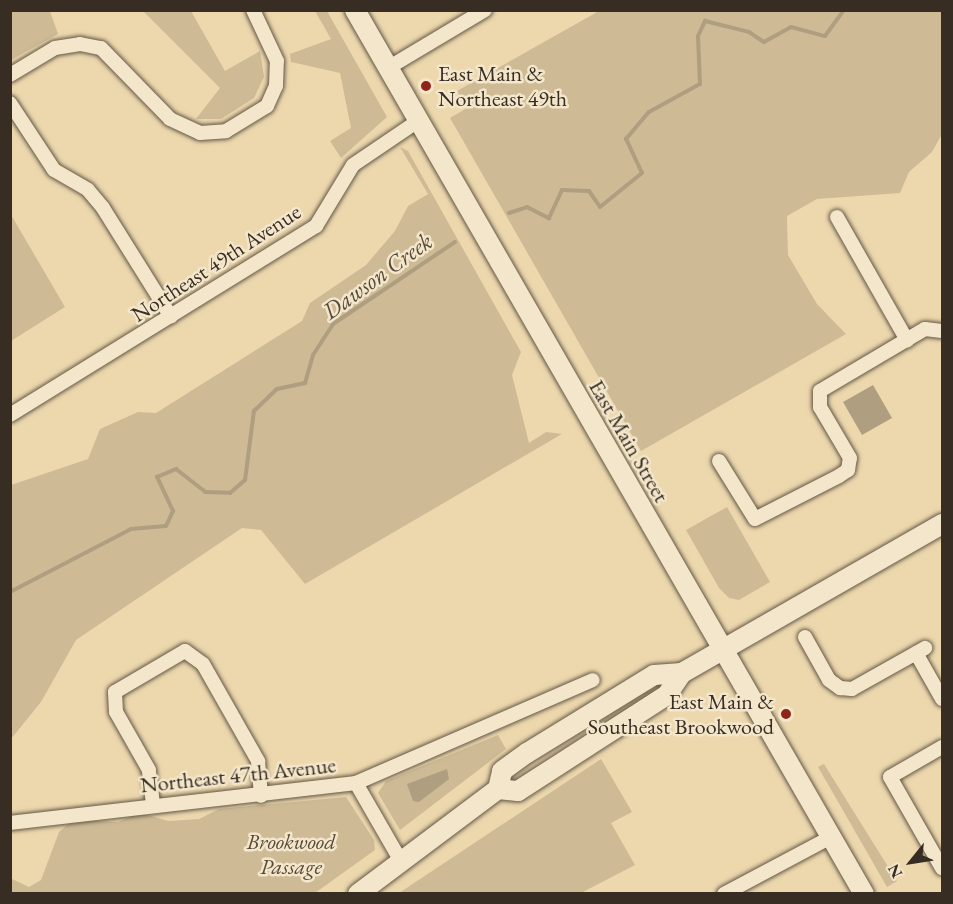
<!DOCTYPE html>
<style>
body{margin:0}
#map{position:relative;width:953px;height:904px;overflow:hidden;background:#edd8ae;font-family:"EB Garamond",serif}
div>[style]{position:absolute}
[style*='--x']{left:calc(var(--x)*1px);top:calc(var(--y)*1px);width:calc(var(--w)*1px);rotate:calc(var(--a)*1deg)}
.green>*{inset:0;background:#cebb96}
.water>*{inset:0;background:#af9e7f}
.stream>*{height:4px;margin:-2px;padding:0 2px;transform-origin:2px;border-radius:2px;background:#af9e7f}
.roads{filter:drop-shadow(0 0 2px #645846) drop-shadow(0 0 2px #645846)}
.street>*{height:14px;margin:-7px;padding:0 7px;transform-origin:7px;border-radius:7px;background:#f3e6ca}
.secondary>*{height:20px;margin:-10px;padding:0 10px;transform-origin:10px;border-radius:10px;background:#f3e6ca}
.dots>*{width:16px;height:16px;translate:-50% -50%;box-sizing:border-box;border:3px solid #f3e6ca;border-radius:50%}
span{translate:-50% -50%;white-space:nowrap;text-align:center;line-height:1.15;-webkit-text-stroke:5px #f3e6ca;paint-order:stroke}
.poi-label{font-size:22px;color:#372d23}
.left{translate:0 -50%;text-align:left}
.right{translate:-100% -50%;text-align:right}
.street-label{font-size:22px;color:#372d23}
.park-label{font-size:22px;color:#55493a;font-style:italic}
.water-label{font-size:24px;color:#55493a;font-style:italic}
.frame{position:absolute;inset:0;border:12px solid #372d23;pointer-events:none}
.north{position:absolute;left:881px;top:832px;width:60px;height:60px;-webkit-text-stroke:4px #f3e6ca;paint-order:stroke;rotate:240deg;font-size:16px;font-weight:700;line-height:24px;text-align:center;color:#372d23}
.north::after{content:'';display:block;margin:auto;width:21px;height:27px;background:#372d23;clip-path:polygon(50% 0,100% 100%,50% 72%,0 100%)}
</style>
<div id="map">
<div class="green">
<i style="clip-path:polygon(11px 10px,50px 11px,58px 34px,11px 60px)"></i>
<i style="clip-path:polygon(143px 11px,191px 11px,225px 71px,260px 51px,264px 77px,254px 98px,221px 119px,196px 119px,220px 88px)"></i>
<i style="clip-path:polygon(315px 11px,327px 11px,387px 117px,341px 158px,330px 141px,351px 128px,340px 73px,291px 62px,290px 54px,331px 39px)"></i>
<i style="clip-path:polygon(599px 11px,942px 11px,942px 134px,932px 152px,909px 172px,900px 193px,817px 199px,787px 216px,788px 255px,817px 304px,846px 334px,641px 451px,450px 118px,467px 108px,457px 91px)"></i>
<i style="clip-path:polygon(400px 147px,408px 151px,521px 352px,512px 375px,529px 443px,546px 432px,562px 434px,305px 584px,261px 530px,242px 528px,76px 640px,41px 702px,11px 739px,11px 485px,88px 459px,100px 429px,138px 412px,156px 413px,302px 321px,310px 303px,366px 265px,395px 231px,408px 206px,428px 194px)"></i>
<i style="clip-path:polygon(10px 213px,65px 307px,11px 341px,10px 341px)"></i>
<i style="clip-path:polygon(727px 507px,770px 582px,739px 600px,729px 598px,719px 588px,686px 530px)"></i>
<i style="clip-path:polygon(498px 735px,506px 749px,400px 830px,378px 793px,386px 781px)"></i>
<i style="clip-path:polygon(601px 759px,632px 812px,611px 823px,635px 865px,581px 893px,399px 893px)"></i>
<i style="clip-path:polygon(824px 764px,897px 881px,887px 887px,818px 767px)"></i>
<i style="clip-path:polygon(346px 797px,374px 840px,375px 850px,315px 893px,11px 893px,10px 878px,29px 887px,41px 880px,59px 832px,73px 820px,118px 822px,139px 813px,169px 821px,199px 819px,219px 809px)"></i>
</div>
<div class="water">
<i style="clip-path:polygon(873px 385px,892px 418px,862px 435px,843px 402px)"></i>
<i style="clip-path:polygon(447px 769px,449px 779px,419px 802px,413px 801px,407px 784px)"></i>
</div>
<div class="stream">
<i style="--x:509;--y:213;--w:19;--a:-18"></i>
<i style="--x:527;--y:207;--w:25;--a:27"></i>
<i style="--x:549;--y:218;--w:31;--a:-65"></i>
<i style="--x:562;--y:190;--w:27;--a:2"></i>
<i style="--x:589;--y:191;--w:19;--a:55"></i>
<i style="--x:600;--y:207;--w:54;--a:-39"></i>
<i style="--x:642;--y:173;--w:38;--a:-115"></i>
<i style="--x:626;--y:139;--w:35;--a:-50"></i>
<i style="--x:649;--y:112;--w:58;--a:-28.8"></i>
<i style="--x:700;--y:84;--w:48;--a:-92.4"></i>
<i style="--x:698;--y:36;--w:17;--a:-65"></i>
<i style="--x:705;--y:21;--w:45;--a:14"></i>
<i style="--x:749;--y:32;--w:18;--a:34"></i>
<i style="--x:764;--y:42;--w:31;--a:-29"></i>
<i style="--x:791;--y:27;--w:35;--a:15"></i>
<i style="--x:825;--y:36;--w:32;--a:-54"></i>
<i style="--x:10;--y:592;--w:136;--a:-27.5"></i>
<i style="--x:131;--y:529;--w:35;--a:-5"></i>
<i style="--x:166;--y:526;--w:17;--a:-65"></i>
<i style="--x:173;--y:511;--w:38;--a:-115"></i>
<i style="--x:157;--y:477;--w:21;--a:-23"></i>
<i style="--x:176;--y:469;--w:37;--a:38"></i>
<i style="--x:205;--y:492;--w:25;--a:2"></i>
<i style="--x:230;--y:493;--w:20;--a:-41"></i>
<i style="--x:245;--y:480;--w:70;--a:-82.6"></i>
<i style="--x:254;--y:411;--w:32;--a:-44"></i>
<i style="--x:277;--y:389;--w:29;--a:-12"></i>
<i style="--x:305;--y:383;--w:29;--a:-74"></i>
<i style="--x:313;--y:355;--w:37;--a:-57"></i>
<i style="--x:333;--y:324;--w:147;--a:-33.9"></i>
</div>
<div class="roads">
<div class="street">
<i style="--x:388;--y:68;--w:113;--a:-30.9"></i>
<i style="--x:10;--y:75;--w:52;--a:-31"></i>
<i style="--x:55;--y:48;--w:25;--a:-9"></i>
<i style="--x:80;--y:44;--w:21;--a:11"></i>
<i style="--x:101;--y:48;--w:99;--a:45.8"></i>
<i style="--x:170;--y:119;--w:33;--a:25"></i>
<i style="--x:200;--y:133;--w:26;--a:-4"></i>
<i style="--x:226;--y:131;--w:48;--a:-31.4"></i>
<i style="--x:267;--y:106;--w:22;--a:-66"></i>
<i style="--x:276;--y:86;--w:25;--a:-88"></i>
<i style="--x:277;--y:61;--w:56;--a:-115.2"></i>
<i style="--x:10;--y:103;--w:80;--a:56.7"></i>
<i style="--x:54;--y:170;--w:39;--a:30"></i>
<i style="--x:88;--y:190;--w:23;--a:50"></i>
<i style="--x:103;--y:208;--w:128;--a:58"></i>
<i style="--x:837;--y:217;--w:142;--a:60.4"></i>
<i style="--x:10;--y:415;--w:360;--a:-31.7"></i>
<i style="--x:316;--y:226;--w:71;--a:-58.8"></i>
<i style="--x:353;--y:165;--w:78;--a:-34.1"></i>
<i style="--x:719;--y:461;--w:68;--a:58.2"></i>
<i style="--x:755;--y:519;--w:94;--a:-27.1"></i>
<i style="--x:839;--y:476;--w:11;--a:-34"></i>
<i style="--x:848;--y:470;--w:12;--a:-81"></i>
<i style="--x:850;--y:458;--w:59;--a:-120.5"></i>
<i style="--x:820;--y:407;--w:16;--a:-90"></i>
<i style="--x:820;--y:391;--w:122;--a:-30.6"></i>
<i style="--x:925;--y:329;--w:17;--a:7"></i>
<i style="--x:805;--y:637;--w:49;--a:60.8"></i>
<i style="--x:829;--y:680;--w:14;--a:36"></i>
<i style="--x:840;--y:688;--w:12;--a:5"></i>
<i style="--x:852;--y:689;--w:84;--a:-29.3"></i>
<i style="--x:916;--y:653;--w:53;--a:60.5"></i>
<i style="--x:942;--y:747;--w:60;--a:150"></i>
<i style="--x:890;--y:777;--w:105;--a:60.3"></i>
<i style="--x:356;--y:783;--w:92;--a:60.1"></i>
<i style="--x:153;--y:804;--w:34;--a:-97"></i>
<i style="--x:149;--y:770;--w:67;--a:-119.6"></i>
<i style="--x:116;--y:712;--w:20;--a:-93"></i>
<i style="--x:115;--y:692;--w:81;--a:-30.4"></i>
<i style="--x:185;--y:651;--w:22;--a:36"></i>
<i style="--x:203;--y:664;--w:112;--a:60.4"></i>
<i style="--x:258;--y:761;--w:35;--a:85"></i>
<i style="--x:10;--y:823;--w:348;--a:-6.6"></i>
<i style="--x:356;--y:783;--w:258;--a:-23.5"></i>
<i style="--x:724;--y:894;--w:121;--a:-28"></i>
</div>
<div class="secondary">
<i style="--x:355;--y:10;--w:1020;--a:60.07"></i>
<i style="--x:498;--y:789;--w:20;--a:6"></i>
<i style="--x:518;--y:791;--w:177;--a:-32.8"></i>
<i style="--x:667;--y:695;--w:27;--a:-56"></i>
<i style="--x:682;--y:673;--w:300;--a:-29.8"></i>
<i style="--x:358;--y:894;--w:175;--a:-36.9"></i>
<i style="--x:498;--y:789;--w:18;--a:-77"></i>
<i style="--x:502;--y:771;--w:31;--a:-36"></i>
<i style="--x:527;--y:753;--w:149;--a:-31.6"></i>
<i style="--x:654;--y:675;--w:28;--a:-4"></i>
</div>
</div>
<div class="dots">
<i style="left:426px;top:86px;background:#8f2418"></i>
<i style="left:786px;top:714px;background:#8f2418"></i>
</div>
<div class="poi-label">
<span class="left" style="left:438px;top:86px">East Main &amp;<br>Northeast 49th</span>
<span class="right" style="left:774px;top:714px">East Main &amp;<br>Southeast Brookwood</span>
</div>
<div class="street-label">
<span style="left:216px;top:263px;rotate:-33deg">Northeast 49th Avenue</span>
<span style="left:629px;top:441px;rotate:60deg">East Main Street</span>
<span style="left:238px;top:775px;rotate:-6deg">Northeast 47th Avenue</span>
</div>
<div class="park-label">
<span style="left:291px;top:854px">Brookwood<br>Passage</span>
</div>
<div class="water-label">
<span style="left:377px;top:276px;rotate:-36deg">Dawson Creek</span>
</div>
<div class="frame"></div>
<div class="north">N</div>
</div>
